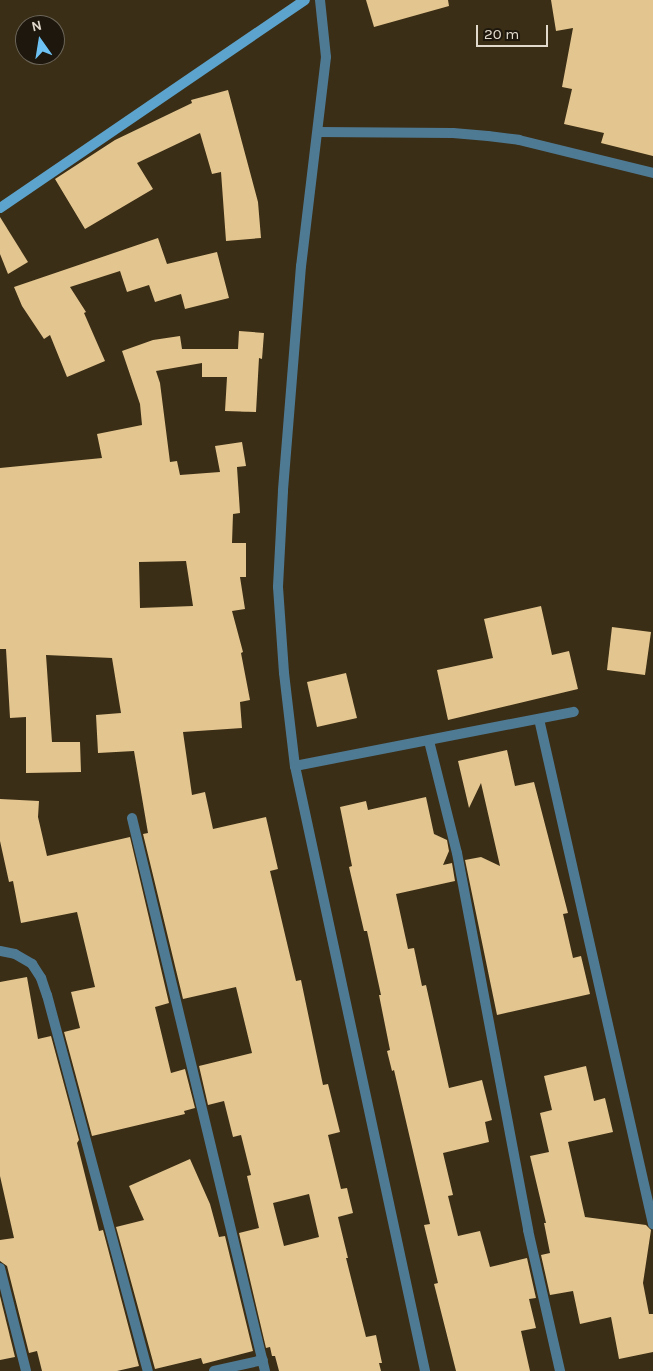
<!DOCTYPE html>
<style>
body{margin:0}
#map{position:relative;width:653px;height:1371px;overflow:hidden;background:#3b2e16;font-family:Karla,sans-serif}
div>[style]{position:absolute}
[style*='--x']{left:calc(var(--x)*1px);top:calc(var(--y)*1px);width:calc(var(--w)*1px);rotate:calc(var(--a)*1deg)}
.building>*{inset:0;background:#e3c58f}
.street>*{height:10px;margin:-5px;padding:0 5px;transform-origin:5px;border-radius:5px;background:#4f7a94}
.secondary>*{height:10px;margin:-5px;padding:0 5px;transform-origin:5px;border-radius:5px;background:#5ca3cd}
span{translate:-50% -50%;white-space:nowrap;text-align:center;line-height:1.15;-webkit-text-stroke:5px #1d170d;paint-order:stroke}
.north{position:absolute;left:15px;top:15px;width:50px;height:50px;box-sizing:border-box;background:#1d170d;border:1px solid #6b6559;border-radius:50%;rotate:347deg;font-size:14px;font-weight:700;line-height:20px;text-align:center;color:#e1d9cb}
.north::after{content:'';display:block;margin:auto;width:18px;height:22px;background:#6ec2f3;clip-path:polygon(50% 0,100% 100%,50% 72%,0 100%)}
.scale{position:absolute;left:476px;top:25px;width:72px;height:22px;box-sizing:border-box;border:2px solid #e1d9cb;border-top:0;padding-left:6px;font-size:15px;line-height:18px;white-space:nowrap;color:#e1d9cb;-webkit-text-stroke:4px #1d170d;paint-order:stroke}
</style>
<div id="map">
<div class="building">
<i style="clip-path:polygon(366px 0,448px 0,449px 6px,374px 27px)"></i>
<i style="clip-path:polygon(551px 0,653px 0,653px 156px,601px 143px,604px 133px,564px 124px,572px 89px,562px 87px,573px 28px,556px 31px)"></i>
<i style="clip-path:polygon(228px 90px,258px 202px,261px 238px,226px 241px,221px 172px,212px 174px,200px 133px,137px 163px,153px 189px,85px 229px,55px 179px,115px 140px,192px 103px,191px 100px)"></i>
<i style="clip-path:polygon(0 217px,28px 262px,8px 274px,0 254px)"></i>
<i style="clip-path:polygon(158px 238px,167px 264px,217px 252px,229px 298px,185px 309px,181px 294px,155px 302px,149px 285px,127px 292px,120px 271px,70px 287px,86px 312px,84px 313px,105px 361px,67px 377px,50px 335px,44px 339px,22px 306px,14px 287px)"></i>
<i style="clip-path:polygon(evenodd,239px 331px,264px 333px,262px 359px,259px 358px,256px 412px,225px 411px,227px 377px,202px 377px,202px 363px,156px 371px,160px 383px,170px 462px,177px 461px,180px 475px,220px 472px,215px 446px,242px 442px,246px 466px,237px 467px,240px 513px,233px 514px,232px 543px,246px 543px,246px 577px,240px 577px,245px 609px,232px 611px,243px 652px,241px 653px,250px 700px,240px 702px,242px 728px,183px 732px,192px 795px,205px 792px,213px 829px,266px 817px,278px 869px,270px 871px,296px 981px,301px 980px,323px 1085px,328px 1084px,340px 1132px,328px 1135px,341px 1189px,347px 1188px,353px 1213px,338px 1217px,348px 1258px,346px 1258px,366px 1337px,376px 1335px,382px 1363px,379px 1363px,381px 1371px,279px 1371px,275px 1356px,272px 1356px,270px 1347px,266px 1348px,239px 1233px,259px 1228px,247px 1176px,251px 1175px,241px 1135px,233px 1137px,224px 1101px,208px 1105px,199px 1066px,252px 1053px,236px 987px,183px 999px,143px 834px,148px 833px,134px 751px,98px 753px,96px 715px,121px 713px,112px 658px,46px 655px,52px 742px,80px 742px,81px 772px,26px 773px,26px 717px,10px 718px,6px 649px,0 649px,0 468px,102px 458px,97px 434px,142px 425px,140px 404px,122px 351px,153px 340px,180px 336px,182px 349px,238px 349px,239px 331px,186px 561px,193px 606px,140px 608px,139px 562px,186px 561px,239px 331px,309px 1194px,319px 1237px,284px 1246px,273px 1203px,309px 1194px)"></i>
<i style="clip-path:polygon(541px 606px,552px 655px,569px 651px,578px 689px,448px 720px,437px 670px,493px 658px,484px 619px)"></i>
<i style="clip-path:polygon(612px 627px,651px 632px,645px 675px,607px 670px)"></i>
<i style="clip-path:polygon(346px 673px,357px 718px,317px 727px,307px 682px)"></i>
<i style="clip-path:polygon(507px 750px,515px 786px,534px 782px,568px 913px,563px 914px,573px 958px,581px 956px,590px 994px,497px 1015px,465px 860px,481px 857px,500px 866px,481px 783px,469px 808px,458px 761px)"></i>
<i style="clip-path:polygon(426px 797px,434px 834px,447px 840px,449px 851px,443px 865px,452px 863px,455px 881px,396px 894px,408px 949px,414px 948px,422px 986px,426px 985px,449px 1088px,482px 1080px,492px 1120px,485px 1122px,489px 1142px,443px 1153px,453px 1195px,448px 1196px,458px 1236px,480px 1231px,490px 1267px,527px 1258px,536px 1298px,529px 1299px,536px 1328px,521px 1331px,530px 1371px,456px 1371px,434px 1284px,438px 1283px,424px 1225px,430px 1224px,394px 1070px,392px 1071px,387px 1051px,390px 1050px,379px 995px,381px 995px,367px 931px,364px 931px,349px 867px,352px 866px,340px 807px,366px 801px,368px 810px)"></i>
<i style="clip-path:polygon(0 799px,39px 801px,38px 817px,47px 856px,130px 837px,169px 1003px,155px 1007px,171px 1073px,185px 1069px,195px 1108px,184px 1111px,185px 1114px,92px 1136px,64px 1032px,80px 1028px,71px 992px,95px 987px,77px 912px,21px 923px,13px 881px,9px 882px,0 841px)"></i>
<i style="clip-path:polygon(27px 977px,38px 1039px,51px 1036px,79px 1140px,77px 1143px,99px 1231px,103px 1230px,139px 1366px,117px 1371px,42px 1371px,37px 1351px,29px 1353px,7px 1266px,0 1261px,0 1240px,14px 1238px,0 1176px,0 982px)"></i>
<i style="clip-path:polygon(586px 1066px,594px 1101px,605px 1098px,613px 1132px,568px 1142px,585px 1217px,646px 1225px,651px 1230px,643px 1283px,649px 1314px,653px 1314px,653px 1352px,619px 1359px,611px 1317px,580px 1324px,573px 1291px,550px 1295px,541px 1255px,550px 1253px,544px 1223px,546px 1223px,530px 1156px,549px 1152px,540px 1113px,552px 1110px,544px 1076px)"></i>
<i style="clip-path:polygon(190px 1159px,210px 1204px,219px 1237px,225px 1236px,253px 1351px,203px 1364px,201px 1358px,155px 1369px,116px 1227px,144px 1220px,129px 1186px)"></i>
<i style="clip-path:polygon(0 1296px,15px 1357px,0 1360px)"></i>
</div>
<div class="street">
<i style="--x:320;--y:0;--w:57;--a:84"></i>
<i style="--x:326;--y:57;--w:210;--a:96.8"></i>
<i style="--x:301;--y:266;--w:226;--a:94.6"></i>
<i style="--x:283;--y:491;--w:96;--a:93"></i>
<i style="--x:278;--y:587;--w:86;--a:86"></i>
<i style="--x:284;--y:673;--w:94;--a:83.3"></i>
<i style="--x:295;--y:766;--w:619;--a:77.87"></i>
<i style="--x:318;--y:132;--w:135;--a:0.4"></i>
<i style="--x:453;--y:133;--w:35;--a:5"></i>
<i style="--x:488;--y:136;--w:31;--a:7"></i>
<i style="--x:519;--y:140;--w:138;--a:13.8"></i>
<i style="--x:539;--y:719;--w:518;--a:77.28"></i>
<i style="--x:429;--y:741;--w:115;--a:76"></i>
<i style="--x:457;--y:853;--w:384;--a:79.3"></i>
<i style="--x:528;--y:1230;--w:145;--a:77.2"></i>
<i style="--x:295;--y:766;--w:284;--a:-11"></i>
<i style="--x:132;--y:818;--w:569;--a:76.48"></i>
<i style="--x:0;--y:951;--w:15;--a:11"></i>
<i style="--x:15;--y:954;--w:20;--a:30"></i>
<i style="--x:32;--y:964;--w:17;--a:57"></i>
<i style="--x:41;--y:978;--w:18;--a:71"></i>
<i style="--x:47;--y:995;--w:389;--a:75"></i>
<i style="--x:0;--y:1268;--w:106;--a:75.8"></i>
<i style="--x:214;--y:1371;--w:50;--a:-12.7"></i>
</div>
<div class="secondary">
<i style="--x:0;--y:208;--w:369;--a:-34.3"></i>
</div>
<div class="north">N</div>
<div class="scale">20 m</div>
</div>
